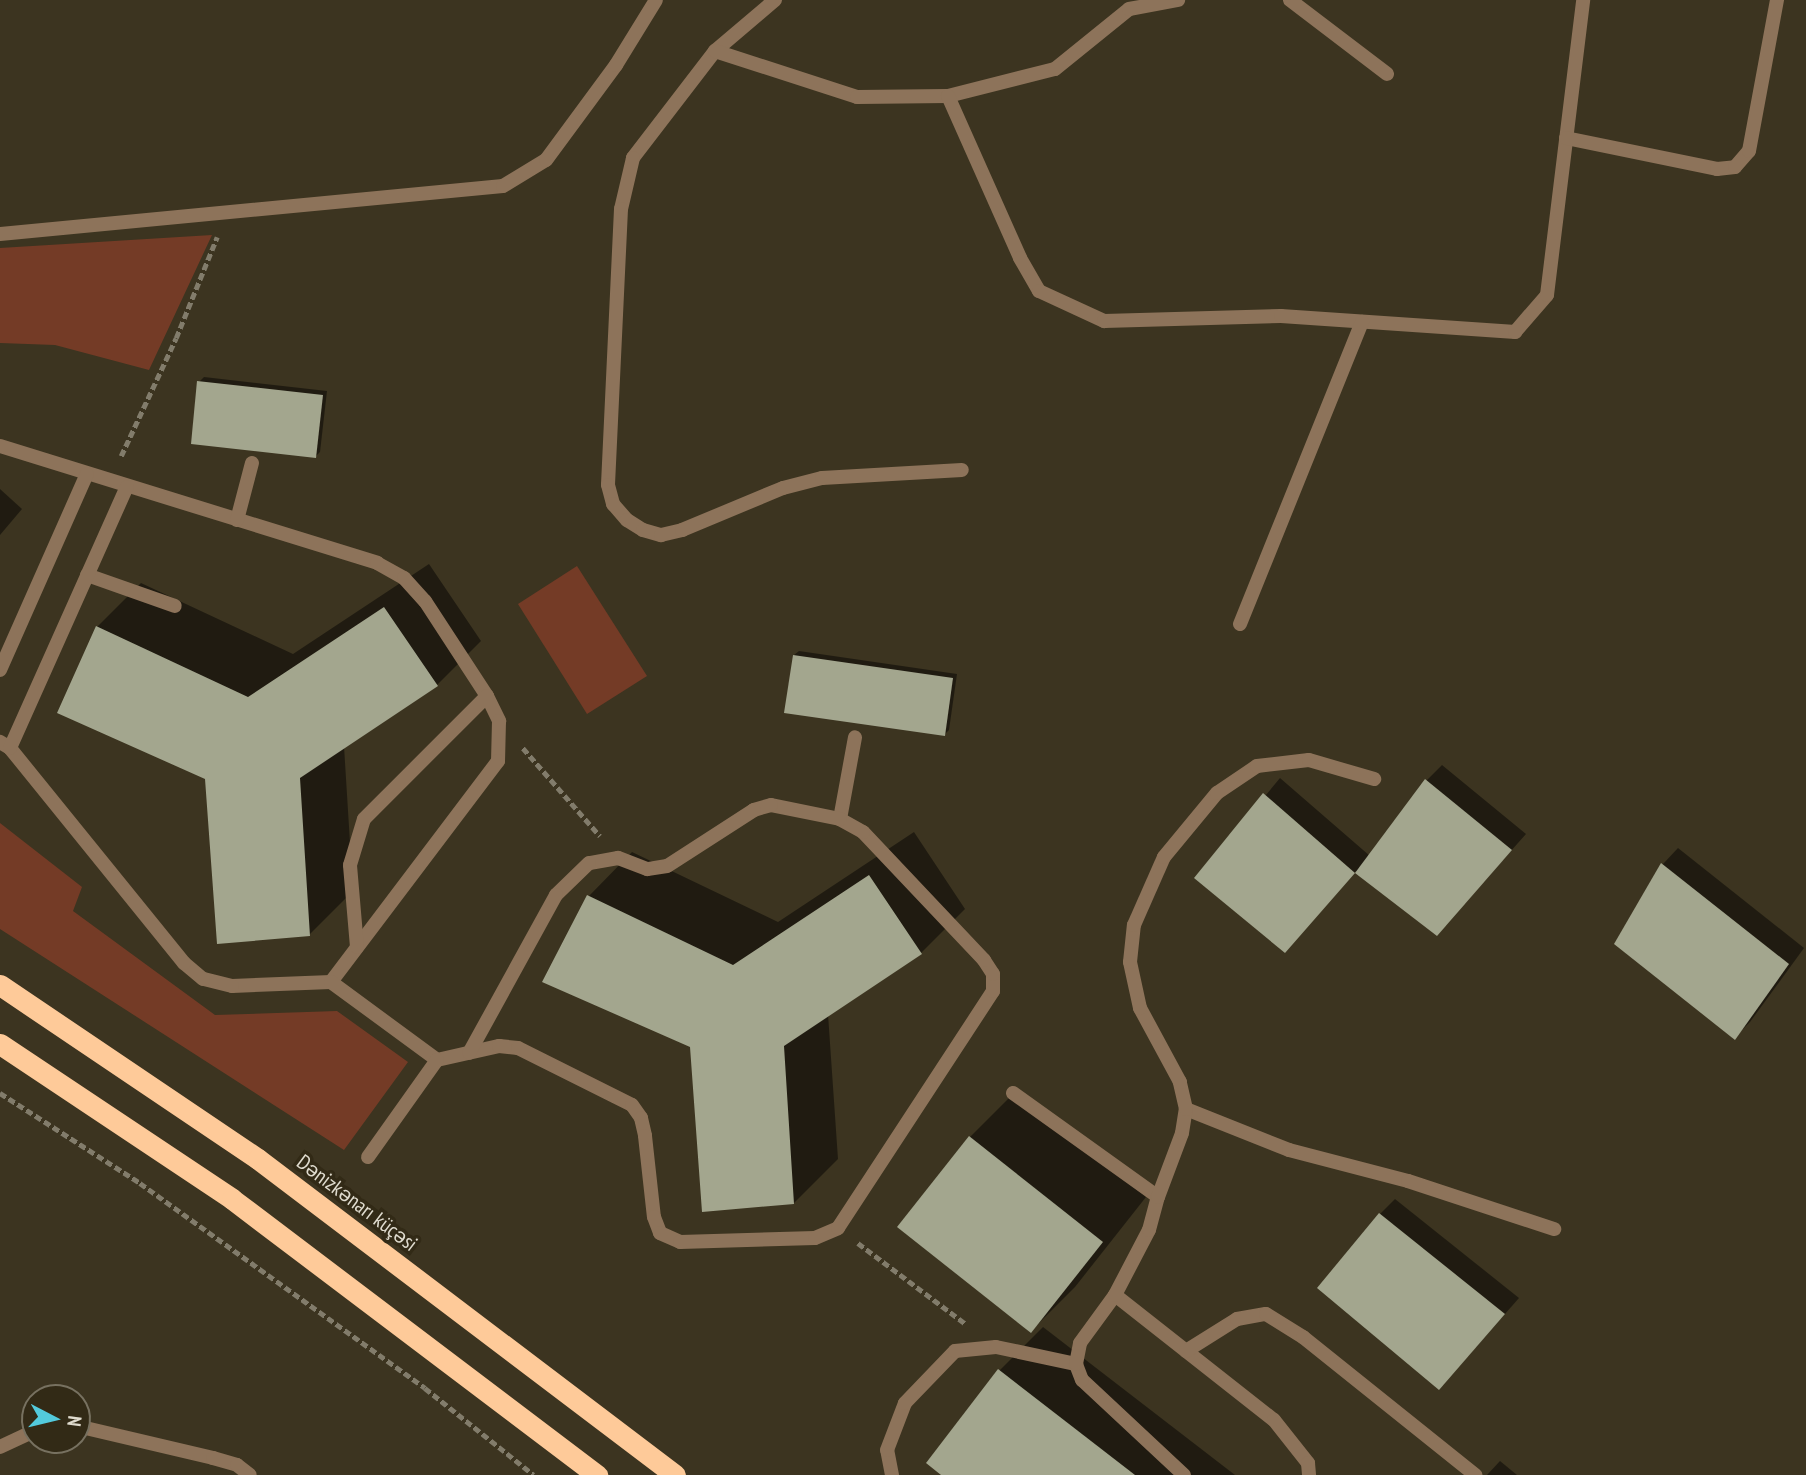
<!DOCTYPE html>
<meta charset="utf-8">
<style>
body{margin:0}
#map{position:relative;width:1806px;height:1475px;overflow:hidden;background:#3c3420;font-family:"PT Sans Narrow",sans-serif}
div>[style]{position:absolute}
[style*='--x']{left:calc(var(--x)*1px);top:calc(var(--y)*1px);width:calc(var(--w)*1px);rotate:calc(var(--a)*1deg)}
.green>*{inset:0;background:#743b26}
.shadow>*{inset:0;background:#0007}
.building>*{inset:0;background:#a3a68e}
.path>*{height:4.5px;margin-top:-2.25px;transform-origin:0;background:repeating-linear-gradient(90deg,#827c6b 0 7px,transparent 0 10.5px)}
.lane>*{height:14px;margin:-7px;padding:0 7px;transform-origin:7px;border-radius:7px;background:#8d735a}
.street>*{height:14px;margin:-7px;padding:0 7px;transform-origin:7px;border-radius:7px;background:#8d735a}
.highway>*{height:21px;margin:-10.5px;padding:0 10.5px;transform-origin:10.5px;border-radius:10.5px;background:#feca99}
span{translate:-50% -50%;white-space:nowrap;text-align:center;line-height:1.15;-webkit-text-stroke:7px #322a16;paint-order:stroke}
.street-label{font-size:21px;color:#dfdbce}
.north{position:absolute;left:21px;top:1384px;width:70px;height:70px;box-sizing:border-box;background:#322a16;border:2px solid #777160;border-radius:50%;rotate:97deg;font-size:19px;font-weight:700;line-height:28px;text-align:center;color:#dfdbce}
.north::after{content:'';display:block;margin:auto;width:24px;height:32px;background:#53cadc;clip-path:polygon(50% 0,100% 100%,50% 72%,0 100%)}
</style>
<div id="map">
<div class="green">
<i style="clip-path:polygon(212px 235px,149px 370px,55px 345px,0 343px,0 248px)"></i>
<i style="clip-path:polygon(577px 566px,647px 676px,587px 714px,518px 604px)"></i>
<i style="clip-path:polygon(0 823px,82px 887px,73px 911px,215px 1015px,337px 1011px,408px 1062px,344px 1150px,0 929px)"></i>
</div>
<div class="shadow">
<i style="clip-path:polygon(204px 377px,327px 391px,320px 452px,315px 457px,199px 382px)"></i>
<i style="clip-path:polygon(0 489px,22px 509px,0 535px)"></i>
<i style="clip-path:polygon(429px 564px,481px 641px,437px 685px,344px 746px,353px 891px,309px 935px,207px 778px,97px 627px,141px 583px,293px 654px)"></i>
<i style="clip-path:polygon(799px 651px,957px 674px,949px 730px,944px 735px,794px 655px)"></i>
<i style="clip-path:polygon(1442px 765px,1526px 834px,1437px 934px,1356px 871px,1285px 951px,1197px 878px,1280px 778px,1370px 856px,1427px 780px)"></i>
<i style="clip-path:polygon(914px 832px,965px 909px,921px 953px,828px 1014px,838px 1159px,794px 1203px,691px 1046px,544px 981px,589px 896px,632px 852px,778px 922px)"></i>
<i style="clip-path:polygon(1678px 848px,1804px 948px,1750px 1022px,1735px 1037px,1617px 944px,1663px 864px)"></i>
<i style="clip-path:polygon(1014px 1093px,1146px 1197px,1075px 1287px,1031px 1331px,970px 1137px)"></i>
<i style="clip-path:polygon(1395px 1199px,1519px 1298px,1454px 1372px,1380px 1214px)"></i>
<i style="clip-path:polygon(1043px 1327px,1235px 1475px,944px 1475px,999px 1371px)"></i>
<i style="clip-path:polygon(1500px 1461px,1517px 1475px,1487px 1475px)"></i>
</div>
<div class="building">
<i style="clip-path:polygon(197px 381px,323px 395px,316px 458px,191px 444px)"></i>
<i style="clip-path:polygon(384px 607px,438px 686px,300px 778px,310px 936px,217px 944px,205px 779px,57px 713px,96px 626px,248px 697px)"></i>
<i style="clip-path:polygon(793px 655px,953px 678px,945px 736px,784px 713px)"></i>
<i style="clip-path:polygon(1425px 779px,1512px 850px,1437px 936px,1355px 873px)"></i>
<i style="clip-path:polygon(1263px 793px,1355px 873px,1285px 953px,1194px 878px)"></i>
<i style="clip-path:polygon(1661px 863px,1789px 964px,1735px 1040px,1614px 944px)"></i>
<i style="clip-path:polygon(869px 875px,922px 954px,784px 1046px,794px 1204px,702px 1212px,690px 1047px,542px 982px,587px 895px,733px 965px)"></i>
<i style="clip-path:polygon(969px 1136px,1103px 1242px,1031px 1333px,897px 1227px)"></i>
<i style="clip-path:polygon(1379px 1213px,1505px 1314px,1439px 1390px,1317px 1288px)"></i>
<i style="clip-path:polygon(998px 1369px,1135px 1475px,941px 1475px,926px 1463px)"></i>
</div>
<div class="path">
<i style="--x:121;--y:456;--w:130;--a:-65"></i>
<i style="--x:176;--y:338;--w:109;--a:-67.9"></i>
<i style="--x:523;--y:748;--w:117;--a:48.8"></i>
<i style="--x:0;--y:1093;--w:166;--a:32.7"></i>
<i style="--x:140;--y:1183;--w:351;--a:35.7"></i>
<i style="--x:425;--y:1388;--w:139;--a:38.6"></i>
<i style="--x:858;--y:1243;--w:135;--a:36.9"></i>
</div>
<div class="lane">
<i style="--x:0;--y:234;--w:505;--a:-5.45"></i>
<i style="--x:503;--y:186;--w:50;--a:-31.2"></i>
<i style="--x:546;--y:160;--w:118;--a:-53.6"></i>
<i style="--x:616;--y:65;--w:76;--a:-58.4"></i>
<i style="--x:0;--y:446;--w:395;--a:17.2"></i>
<i style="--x:377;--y:563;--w:31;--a:29"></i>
<i style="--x:404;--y:578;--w:31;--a:48"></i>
<i style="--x:425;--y:601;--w:113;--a:56.9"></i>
<i style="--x:487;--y:696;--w:28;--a:64"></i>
<i style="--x:499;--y:721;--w:40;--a:91.4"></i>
<i style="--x:498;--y:761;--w:277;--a:127.1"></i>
<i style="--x:331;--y:982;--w:99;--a:177.7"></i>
<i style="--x:232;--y:986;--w:30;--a:-166"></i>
<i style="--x:203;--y:979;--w:25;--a:-140"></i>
<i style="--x:184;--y:963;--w:277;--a:-129"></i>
<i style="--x:10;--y:748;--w:12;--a:-149"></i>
<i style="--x:237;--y:520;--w:59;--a:-75.3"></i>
<i style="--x:87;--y:575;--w:93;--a:19.4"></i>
<i style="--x:0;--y:670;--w:214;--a:-66.1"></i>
<i style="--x:10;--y:748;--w:286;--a:-65.9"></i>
<i style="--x:840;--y:819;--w:83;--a:-79.6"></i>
<i style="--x:357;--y:947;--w:82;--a:-94.9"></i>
<i style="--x:350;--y:865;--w:48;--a:-73.1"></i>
<i style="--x:364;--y:819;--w:174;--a:-45"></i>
<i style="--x:331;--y:982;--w:132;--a:36.3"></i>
<i style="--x:437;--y:1060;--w:64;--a:-12.7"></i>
<i style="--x:499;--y:1046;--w:19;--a:6"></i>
<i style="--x:518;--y:1048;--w:127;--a:26.6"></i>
<i style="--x:632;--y:1105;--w:16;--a:55"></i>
<i style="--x:641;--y:1118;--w:18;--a:77"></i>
<i style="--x:645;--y:1136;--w:81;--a:83.7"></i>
<i style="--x:654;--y:1217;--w:17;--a:69"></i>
<i style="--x:660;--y:1233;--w:22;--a:24"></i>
<i style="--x:680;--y:1242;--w:135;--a:-1.7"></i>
<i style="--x:815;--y:1238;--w:25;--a:-23"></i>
<i style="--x:838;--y:1228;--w:283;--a:-56.8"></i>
<i style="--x:993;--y:991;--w:17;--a:-90"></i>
<i style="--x:993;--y:974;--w:17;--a:-123"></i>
<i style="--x:984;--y:960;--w:176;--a:-133.4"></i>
<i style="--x:863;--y:832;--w:26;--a:-151"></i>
<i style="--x:840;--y:819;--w:70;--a:-168.5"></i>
<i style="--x:771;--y:805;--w:18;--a:164"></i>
<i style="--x:754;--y:810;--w:103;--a:147.2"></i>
<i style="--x:667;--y:866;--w:20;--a:171"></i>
<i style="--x:647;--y:869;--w:31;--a:-159"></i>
<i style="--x:618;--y:858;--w:29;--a:170"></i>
<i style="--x:589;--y:863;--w:46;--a:135.9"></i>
<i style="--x:556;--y:895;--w:180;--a:118.8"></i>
<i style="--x:1013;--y:1093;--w:178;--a:35.6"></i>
<i style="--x:1186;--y:1109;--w:111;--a:21.7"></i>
<i style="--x:1289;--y:1150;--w:123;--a:14.6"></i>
<i style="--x:1408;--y:1181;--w:154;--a:18.2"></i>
<i style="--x:368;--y:1157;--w:119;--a:-54.6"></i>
<i style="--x:1115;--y:1295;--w:202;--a:38.2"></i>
<i style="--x:1274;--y:1420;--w:55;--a:51.7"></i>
<i style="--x:1308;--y:1463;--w:12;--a:85"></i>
<i style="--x:1186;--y:1351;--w:60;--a:-32.1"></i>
<i style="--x:1237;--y:1319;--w:29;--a:-10"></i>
<i style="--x:1266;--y:1314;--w:44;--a:31.9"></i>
<i style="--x:1303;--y:1337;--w:221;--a:38.7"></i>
<i style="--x:77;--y:1426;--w:140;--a:13.2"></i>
<i style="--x:213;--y:1458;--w:25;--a:16"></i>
<i style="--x:237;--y:1465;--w:16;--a:38"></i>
<i style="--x:0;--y:1447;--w:38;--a:-25"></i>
<i style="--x:892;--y:1475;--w:25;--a:-101"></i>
<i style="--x:887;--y:1450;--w:50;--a:-69"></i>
<i style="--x:905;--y:1403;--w:72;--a:-46.1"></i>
<i style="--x:955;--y:1351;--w:41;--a:-5.6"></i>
<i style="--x:996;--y:1347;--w:82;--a:12"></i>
<i style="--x:1184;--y:1475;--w:139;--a:-137"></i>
<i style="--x:1082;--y:1380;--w:17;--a:-111"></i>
<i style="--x:1076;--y:1364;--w:21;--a:-79"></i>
<i style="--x:1080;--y:1343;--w:59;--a:-53.9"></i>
<i style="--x:1115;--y:1295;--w:73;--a:-62.4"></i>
<i style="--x:1149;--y:1230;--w:34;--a:-75"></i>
<i style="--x:1158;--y:1197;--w:68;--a:-69.4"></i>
<i style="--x:1182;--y:1133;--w:24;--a:-81"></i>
<i style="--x:1186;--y:1109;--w:28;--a:-103"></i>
<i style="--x:1180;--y:1082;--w:84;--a:-118.4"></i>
<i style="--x:1140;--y:1008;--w:47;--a:-102.3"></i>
<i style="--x:1130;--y:962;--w:37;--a:-84"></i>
<i style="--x:1134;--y:925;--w:74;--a:-66.2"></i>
<i style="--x:1164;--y:857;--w:83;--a:-50.4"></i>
<i style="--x:1217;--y:793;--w:48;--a:-34"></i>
<i style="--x:1257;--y:766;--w:52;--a:-6.6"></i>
<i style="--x:1309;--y:760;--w:68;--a:16.3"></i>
</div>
<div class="street">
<i style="--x:775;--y:0;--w:79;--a:139.6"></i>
<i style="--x:715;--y:51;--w:135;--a:127.5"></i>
<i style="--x:633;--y:158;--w:52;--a:103.2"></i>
<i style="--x:621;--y:209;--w:276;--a:92.7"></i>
<i style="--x:608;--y:485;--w:20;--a:75"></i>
<i style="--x:613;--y:504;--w:21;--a:49"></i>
<i style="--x:627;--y:520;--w:19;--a:32"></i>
<i style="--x:643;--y:530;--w:19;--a:16"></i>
<i style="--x:661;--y:535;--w:22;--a:-13"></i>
<i style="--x:682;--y:530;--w:109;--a:-22.6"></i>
<i style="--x:783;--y:488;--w:40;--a:-14.4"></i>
<i style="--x:822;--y:478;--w:140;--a:-3.3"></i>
<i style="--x:1290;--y:0;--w:122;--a:37.3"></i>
<i style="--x:715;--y:51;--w:149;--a:17.9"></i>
<i style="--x:857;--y:97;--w:91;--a:-0.6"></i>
<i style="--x:948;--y:96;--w:110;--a:-14.2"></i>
<i style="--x:1055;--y:69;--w:95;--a:-39"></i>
<i style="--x:1129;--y:9;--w:50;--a:-10.4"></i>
<i style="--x:948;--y:96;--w:177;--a:66"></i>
<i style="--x:1020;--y:258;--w:38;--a:60"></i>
<i style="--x:1039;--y:291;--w:72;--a:24.8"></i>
<i style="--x:1104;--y:321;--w:177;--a:-1.6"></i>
<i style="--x:1281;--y:316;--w:235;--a:3.9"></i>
<i style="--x:1515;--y:332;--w:49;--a:-49.1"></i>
<i style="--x:1547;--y:295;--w:297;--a:-83"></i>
<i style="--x:1566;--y:138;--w:154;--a:11.6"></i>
<i style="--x:1717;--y:169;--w:18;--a:-6"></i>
<i style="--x:1735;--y:167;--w:21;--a:-49"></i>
<i style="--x:1749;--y:151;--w:154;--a:-79.5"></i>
<i style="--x:1240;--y:624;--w:326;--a:-68"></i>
</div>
<div class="highway">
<i style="--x:0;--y:985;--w:311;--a:34"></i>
<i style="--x:258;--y:1159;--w:523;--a:37.15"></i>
<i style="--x:0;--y:1044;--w:279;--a:33.7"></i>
<i style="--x:232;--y:1199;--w:458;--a:37.1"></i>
</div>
<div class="street-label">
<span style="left:357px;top:1203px;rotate:37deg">Dənizkənarı küçəsi</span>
</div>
<div class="north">N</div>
</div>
